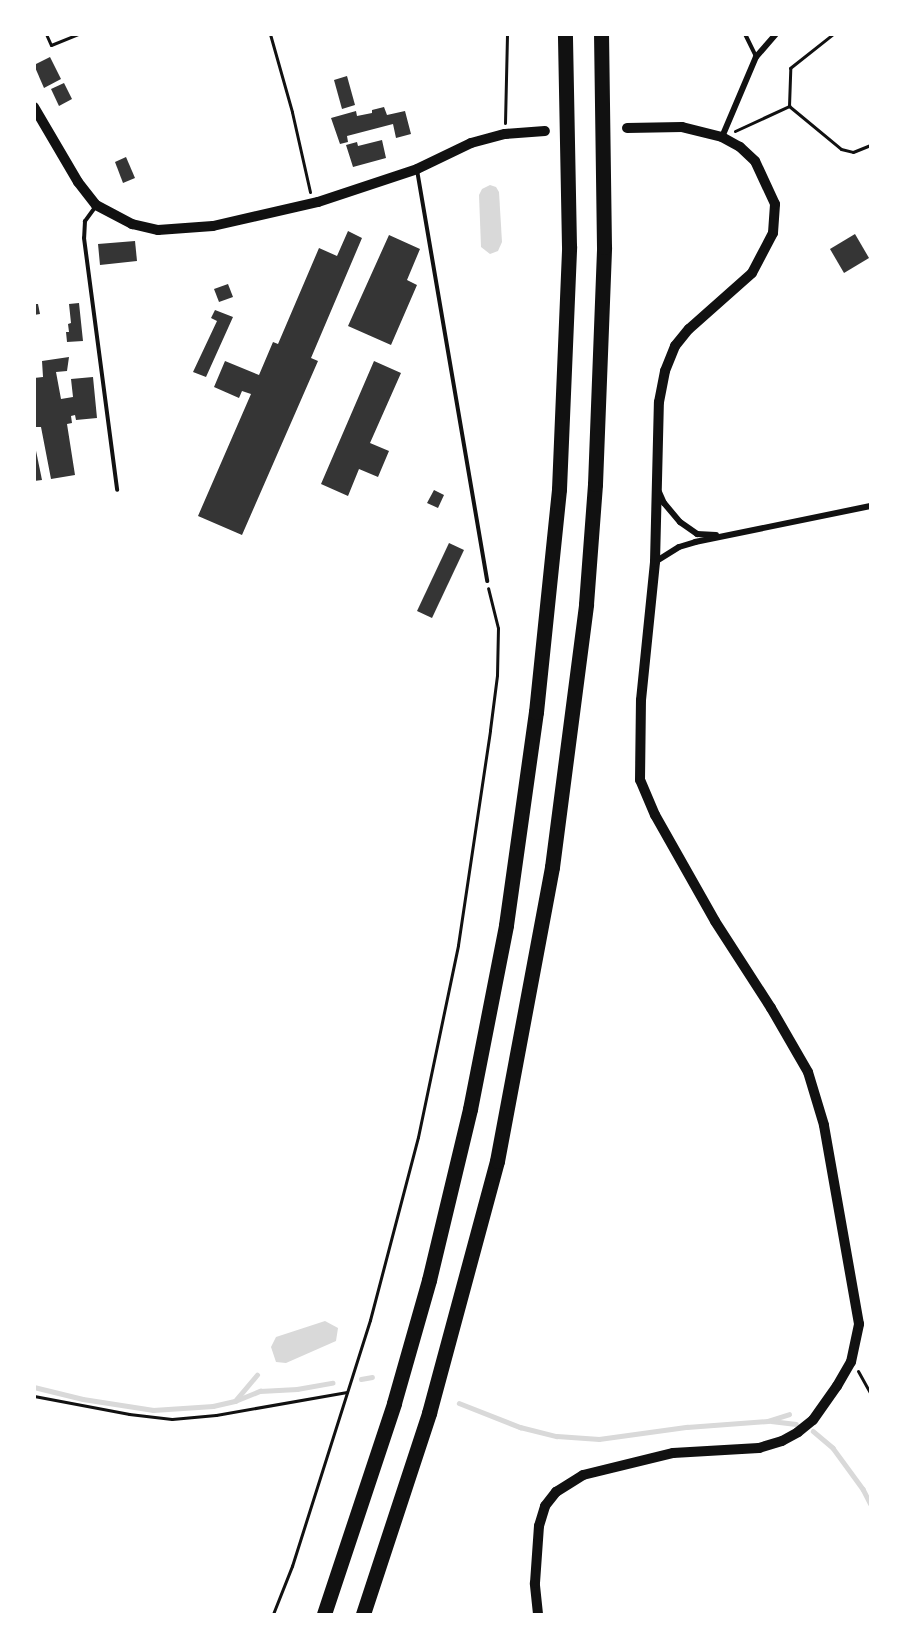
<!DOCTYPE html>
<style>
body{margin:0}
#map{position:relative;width:905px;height:1649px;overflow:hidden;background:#fff;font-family:"IBM Plex Serif",serif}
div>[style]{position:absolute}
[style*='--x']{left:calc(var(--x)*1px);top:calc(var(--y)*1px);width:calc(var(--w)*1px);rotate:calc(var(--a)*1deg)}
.water>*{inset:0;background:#d9d9d9}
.stream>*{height:4.5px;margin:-2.25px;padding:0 2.25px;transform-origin:2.25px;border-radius:2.25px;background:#d9d9d9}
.building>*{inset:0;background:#353535}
.path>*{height:3px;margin:-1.5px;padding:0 1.5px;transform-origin:1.5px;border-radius:1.5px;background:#111}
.service>*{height:4px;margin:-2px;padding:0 2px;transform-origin:2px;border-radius:2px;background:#111}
.minor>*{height:6px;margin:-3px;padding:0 3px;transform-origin:3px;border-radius:3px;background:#111}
.tertiary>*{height:10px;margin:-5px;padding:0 5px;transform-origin:5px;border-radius:5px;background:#111}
.motorway>*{height:15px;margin:-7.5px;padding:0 7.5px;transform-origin:7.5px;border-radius:7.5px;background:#111}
span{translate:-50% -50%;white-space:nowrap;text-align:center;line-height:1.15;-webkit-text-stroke:5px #fff;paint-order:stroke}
.frame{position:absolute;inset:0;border:36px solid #fff;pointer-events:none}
</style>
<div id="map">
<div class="water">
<i style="clip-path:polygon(490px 185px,496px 187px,499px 192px,502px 242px,498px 251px,490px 254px,481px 247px,479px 195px,482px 189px)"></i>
<i style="clip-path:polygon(325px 1321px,338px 1328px,336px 1341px,286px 1363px,276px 1362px,271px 1347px,276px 1337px)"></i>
</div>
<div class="stream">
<i style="--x:361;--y:1379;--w:11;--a:-10"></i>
<i style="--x:34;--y:1387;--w:50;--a:13.8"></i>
<i style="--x:83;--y:1399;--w:71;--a:8.9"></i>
<i style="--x:153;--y:1410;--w:60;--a:-3.8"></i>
<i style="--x:213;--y:1406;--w:23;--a:-13"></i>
<i style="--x:235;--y:1401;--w:27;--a:-22"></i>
<i style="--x:260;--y:1391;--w:37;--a:-3"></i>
<i style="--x:297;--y:1389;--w:36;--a:-10"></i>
<i style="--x:235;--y:1401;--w:34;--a:-50"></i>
<i style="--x:459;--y:1403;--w:66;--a:21.5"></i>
<i style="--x:520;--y:1427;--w:38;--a:14"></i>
<i style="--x:557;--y:1436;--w:42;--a:4.1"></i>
<i style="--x:599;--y:1439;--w:89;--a:-7.8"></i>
<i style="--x:687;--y:1427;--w:81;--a:-4.2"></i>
<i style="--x:768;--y:1421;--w:22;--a:-18"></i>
<i style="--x:771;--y:1421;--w:25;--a:7"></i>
<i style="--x:813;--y:1431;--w:26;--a:40"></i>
<i style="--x:833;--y:1448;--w:51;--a:53.8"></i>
<i style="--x:863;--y:1489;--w:16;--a:63"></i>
</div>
<div class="building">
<i style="clip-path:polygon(50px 57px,61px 79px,44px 88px,34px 65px)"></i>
<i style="clip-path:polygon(347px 76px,355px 105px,342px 109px,334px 80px)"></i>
<i style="clip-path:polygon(64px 83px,72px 99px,59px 106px,51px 89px)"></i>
<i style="clip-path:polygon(384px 107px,387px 115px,405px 111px,411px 134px,396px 138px,393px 124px,347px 136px,348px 142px,340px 144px,331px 118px,356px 111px,357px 116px,372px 113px,372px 110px)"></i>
<i style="clip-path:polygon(382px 140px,386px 158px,353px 167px,346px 145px,357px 142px,358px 146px)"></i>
<i style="clip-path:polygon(126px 157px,135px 178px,123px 183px,115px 162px)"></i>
<i style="clip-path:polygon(348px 231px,362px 238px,311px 358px,318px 361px,242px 535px,198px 516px,251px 394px,242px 391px,239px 398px,214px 387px,225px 361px,259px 375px,273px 342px,278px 344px,319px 248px,337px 256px)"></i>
<i style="clip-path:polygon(855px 234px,869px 258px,844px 273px,830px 249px)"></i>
<i style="clip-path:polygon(389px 235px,420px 249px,407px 280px,417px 285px,391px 345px,348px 326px)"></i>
<i style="clip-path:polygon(135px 241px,137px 261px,100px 265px,98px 244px)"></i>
<i style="clip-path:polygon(228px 284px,233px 297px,219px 302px,214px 289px)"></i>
<i style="clip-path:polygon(79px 303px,83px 341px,67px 342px,66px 332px,69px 332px,68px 324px,71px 323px,69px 304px)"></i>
<i style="clip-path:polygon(34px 304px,38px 304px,40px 314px,34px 315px)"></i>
<i style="clip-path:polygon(215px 310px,233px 317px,206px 377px,193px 372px,217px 321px,211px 318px)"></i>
<i style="clip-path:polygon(69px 357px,67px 371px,56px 372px,61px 399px,73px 397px,71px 379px,93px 377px,97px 418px,76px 420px,75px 415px,71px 416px,72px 423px,67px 424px,75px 475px,51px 479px,41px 427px,34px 427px,34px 378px,43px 377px,42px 361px)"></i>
<i style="clip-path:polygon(374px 361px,401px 373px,370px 443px,389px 451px,378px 477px,359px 469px,348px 496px,321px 484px)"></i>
<i style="clip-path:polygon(34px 441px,42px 480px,34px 481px)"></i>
<i style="clip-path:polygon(434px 490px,444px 495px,438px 508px,427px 503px)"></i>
<i style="clip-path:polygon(449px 543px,464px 550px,432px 618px,417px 611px)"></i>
</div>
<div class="path">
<i style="--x:46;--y:34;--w:12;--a:66"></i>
<i style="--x:51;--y:45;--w:29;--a:-22"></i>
<i style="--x:270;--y:34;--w:81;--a:74.2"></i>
<i style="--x:292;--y:112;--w:82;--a:77.3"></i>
<i style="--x:789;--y:106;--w:38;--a:-88"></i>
<i style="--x:790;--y:68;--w:55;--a:-38.3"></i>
<i style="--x:505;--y:123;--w:89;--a:-88.7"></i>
<i style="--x:735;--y:131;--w:60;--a:-24.8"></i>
<i style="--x:789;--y:106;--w:67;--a:39.6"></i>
<i style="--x:841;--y:149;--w:12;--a:14"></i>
<i style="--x:853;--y:152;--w:18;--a:-22"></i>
<i style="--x:858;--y:1371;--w:25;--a:61"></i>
<i style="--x:34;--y:1396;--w:97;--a:10.7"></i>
<i style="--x:129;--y:1414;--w:43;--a:6.6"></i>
<i style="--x:172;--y:1419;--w:44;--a:-5.2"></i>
<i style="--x:216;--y:1415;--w:133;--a:-10"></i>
<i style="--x:273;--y:1614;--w:52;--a:-68.4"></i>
<i style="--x:292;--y:1566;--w:258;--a:-72.4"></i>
<i style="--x:370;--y:1320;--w:189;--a:-75.3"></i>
<i style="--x:418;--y:1137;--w:196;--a:-78.2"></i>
<i style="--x:458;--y:945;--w:217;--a:-81.5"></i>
<i style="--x:490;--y:730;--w:55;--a:-82.7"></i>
<i style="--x:497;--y:675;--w:47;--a:-88.8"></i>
<i style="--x:498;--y:628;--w:41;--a:-104"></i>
</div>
<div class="service">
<i style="--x:745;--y:34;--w:25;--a:64"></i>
<i style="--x:417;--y:170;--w:417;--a:80.3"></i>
<i style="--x:96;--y:206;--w:19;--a:126"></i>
<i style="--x:85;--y:221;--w:17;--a:93"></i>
<i style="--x:84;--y:238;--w:254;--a:82.5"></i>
</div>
<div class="minor">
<i style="--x:722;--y:137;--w:87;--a:-67"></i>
<i style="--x:756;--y:57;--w:30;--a:-49"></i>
<i style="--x:659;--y:492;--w:12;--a:66"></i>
<i style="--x:664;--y:503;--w:25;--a:50"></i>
<i style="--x:680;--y:522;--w:21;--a:35"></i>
<i style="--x:697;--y:534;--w:19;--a:3"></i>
<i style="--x:655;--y:562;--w:28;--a:-32"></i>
<i style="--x:679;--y:547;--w:17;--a:-17"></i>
<i style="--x:695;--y:542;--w:179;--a:-11.6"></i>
</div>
<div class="tertiary">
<i style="--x:34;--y:107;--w:87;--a:59.6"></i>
<i style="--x:78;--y:182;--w:29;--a:52"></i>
<i style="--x:96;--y:205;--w:41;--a:27.8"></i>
<i style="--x:132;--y:224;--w:27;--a:13"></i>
<i style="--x:158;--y:230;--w:55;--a:-4.2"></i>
<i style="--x:213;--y:226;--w:108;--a:-12.9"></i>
<i style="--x:318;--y:202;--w:104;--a:-18.4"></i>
<i style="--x:417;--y:169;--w:60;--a:-25.7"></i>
<i style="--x:471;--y:143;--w:35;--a:-15"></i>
<i style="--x:505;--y:134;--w:40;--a:-4.3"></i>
<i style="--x:538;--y:1614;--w:31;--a:-96"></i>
<i style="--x:535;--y:1583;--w:57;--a:-86"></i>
<i style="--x:539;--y:1526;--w:21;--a:-73"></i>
<i style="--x:545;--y:1506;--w:18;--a:-52"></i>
<i style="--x:556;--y:1492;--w:32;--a:-32"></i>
<i style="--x:583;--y:1475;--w:93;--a:-13.7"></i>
<i style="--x:673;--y:1453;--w:86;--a:-3.3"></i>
<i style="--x:759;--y:1448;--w:24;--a:-17"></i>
<i style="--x:782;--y:1441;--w:18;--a:-29"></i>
<i style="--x:798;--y:1432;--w:19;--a:-39"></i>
<i style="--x:813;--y:1420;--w:42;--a:-54.8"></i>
<i style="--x:837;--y:1386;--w:28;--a:-60"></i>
<i style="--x:851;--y:1362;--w:39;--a:-78"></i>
<i style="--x:859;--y:1324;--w:202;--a:-100"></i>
<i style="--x:824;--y:1125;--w:55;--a:-106.8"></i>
<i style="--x:808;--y:1072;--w:74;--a:-120"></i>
<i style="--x:771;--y:1008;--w:103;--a:-122.8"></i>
<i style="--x:715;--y:921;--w:122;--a:-119.5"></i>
<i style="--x:655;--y:815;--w:38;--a:-113"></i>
<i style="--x:640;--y:780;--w:80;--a:-89.3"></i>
<i style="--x:641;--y:700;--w:139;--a:-84.2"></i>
<i style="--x:655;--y:562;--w:160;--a:-88.6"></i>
<i style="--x:659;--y:402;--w:32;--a:-79"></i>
<i style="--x:665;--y:371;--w:27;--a:-68"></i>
<i style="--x:675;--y:346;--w:22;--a:-51"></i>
<i style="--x:689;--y:329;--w:84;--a:-41.6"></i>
<i style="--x:752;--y:273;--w:45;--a:-62.3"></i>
<i style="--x:773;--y:233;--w:29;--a:-86"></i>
<i style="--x:775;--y:204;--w:47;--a:-114.9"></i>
<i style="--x:755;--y:161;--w:21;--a:-137"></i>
<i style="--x:740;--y:147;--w:21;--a:-151"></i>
<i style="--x:722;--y:137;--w:41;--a:-166"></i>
<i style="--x:682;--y:127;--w:55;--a:179"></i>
</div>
<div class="motorway">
<i style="--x:324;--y:1614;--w:222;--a:-71.6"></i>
<i style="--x:394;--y:1403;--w:128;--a:-74.1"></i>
<i style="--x:429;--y:1280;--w:176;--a:-76.5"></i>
<i style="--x:470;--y:1109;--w:187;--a:-78.9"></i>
<i style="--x:506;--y:925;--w:215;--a:-82"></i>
<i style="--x:536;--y:712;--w:224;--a:-84.1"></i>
<i style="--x:559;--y:489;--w:243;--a:-87.6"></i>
<i style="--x:569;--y:246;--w:212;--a:-91.1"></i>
<i style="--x:363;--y:1614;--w:212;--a:-71.8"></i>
<i style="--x:429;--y:1413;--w:261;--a:-74.9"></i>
<i style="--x:497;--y:1161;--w:299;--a:-79.4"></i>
<i style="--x:552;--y:867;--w:265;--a:-82.6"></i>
<i style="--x:586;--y:604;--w:120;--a:-85.7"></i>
<i style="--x:595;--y:484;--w:237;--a:-87.8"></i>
<i style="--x:604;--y:247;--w:213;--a:-90.8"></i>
</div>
<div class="frame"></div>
</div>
